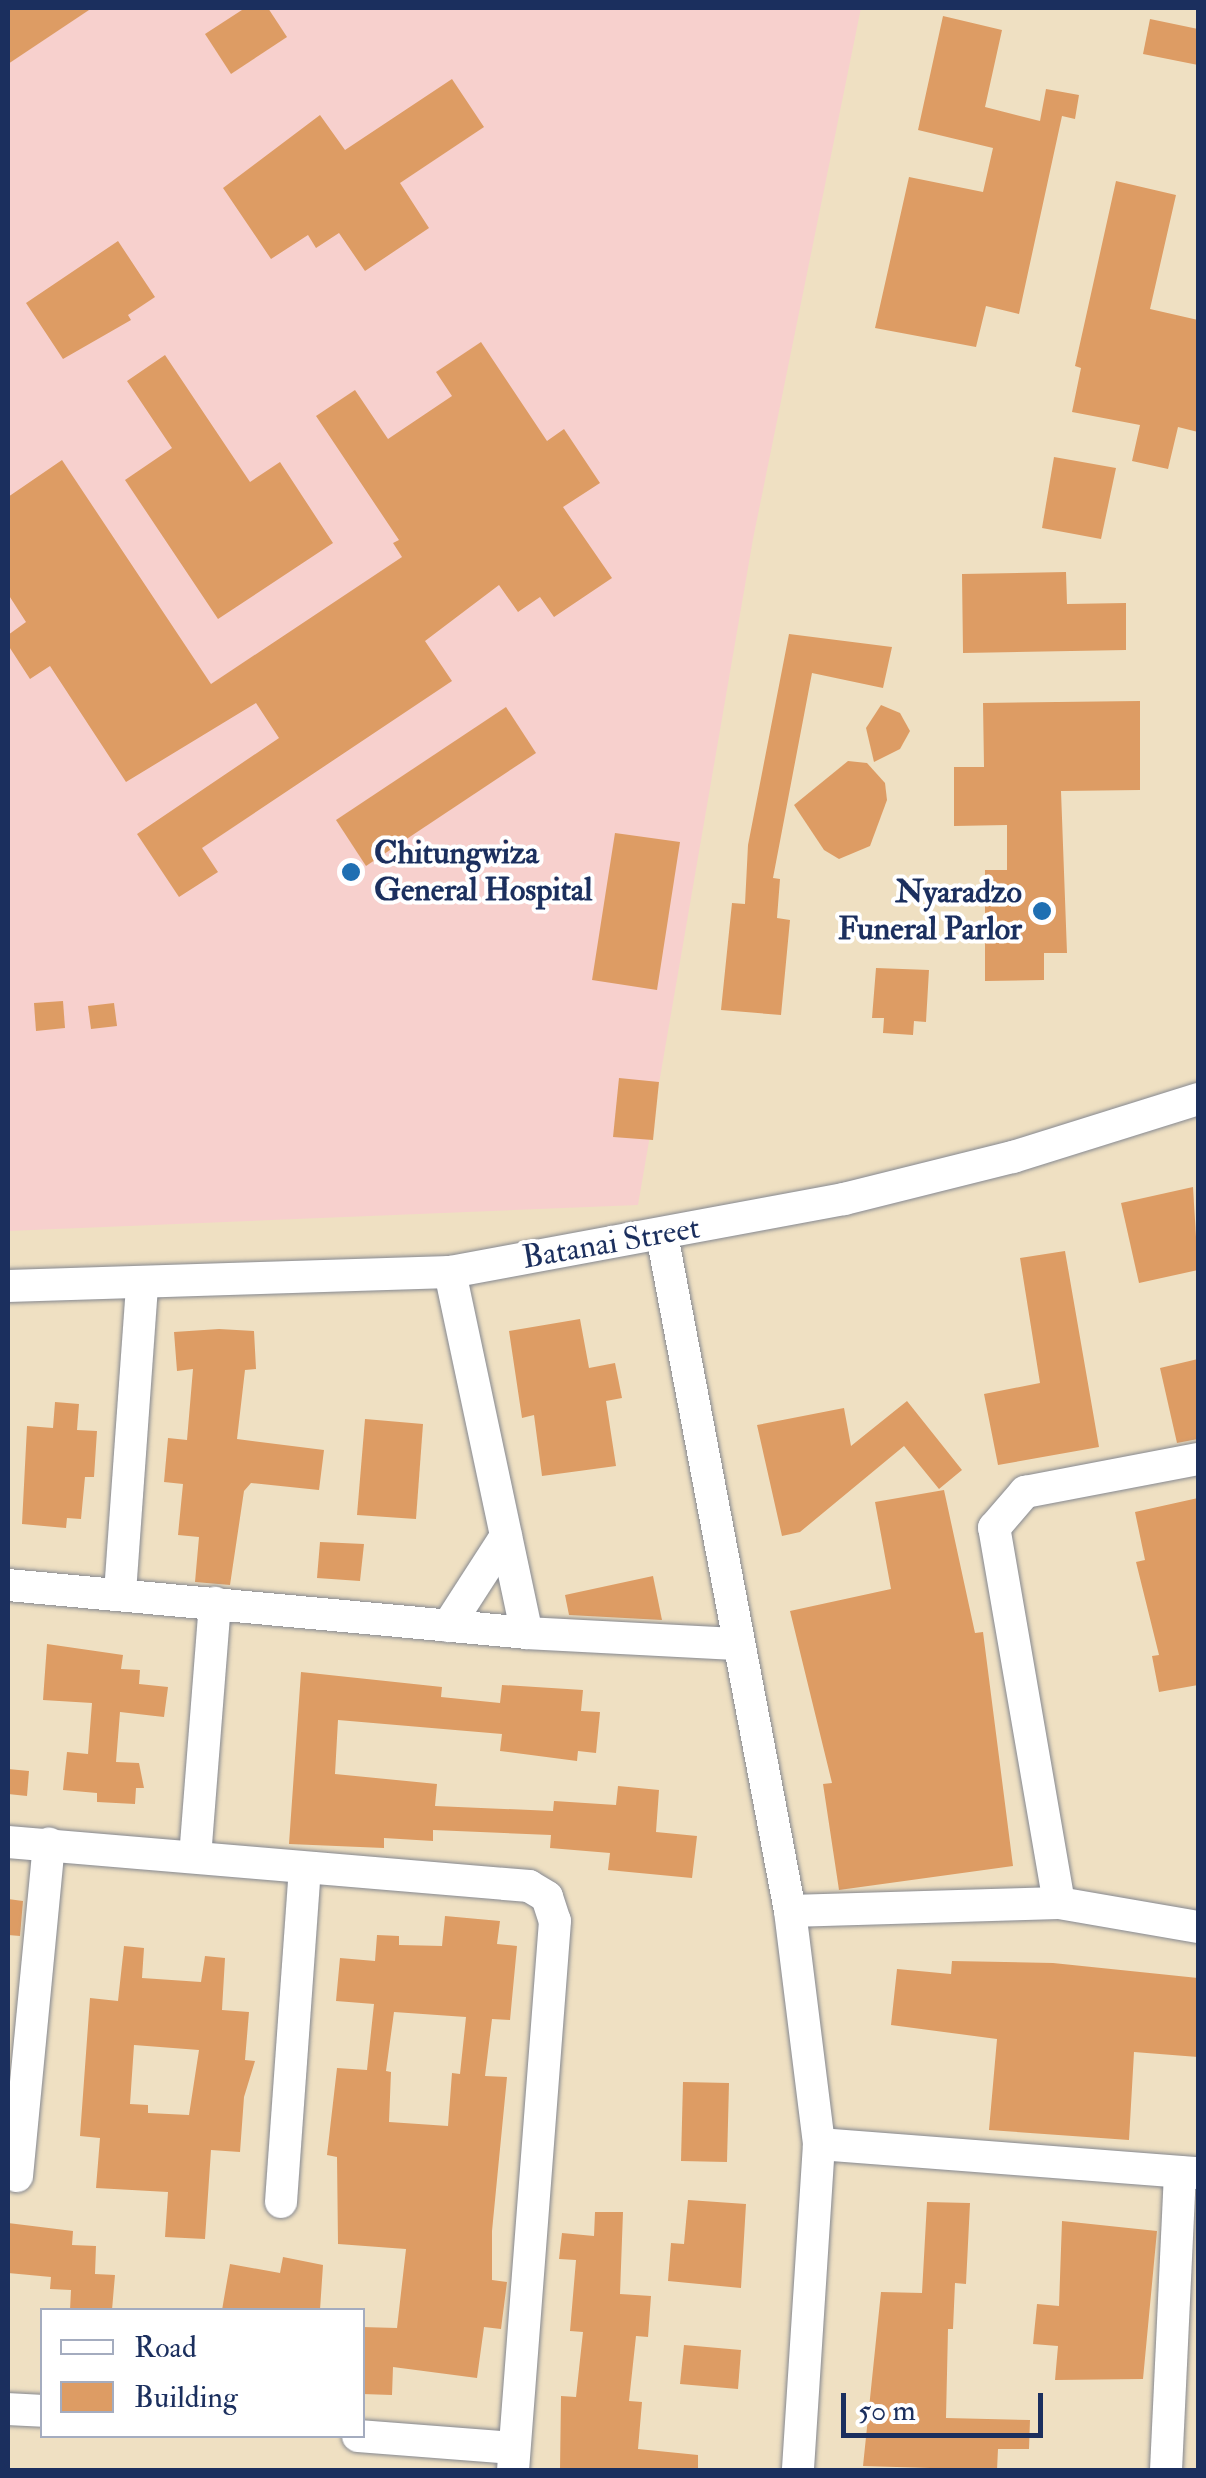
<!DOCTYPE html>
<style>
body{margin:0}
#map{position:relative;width:1206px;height:2478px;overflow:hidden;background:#efe0c2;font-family:"IM FELL Double Pica",serif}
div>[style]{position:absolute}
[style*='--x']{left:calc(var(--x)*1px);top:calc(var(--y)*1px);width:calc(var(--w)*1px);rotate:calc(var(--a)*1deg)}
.built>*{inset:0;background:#f7d0cd}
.building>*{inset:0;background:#dd9c64}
.roads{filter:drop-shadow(0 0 2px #858890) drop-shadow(0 0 2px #858890)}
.minor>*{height:32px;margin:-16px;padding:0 16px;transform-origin:16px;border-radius:16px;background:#fff}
.dots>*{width:28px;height:28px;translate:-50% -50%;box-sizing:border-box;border:5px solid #fff;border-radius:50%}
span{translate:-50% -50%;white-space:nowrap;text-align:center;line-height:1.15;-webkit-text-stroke:8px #fff;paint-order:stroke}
.poi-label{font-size:32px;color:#1b2f5e;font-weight:700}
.left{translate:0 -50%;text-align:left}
.right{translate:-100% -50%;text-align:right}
.street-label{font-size:32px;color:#1b2f5e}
.frame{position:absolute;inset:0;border:10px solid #1b2f5e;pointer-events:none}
.legend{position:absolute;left:40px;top:2308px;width:325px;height:130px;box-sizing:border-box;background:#fff;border:2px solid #a4acbf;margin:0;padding:12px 18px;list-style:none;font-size:30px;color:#1b2f5e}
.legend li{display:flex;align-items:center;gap:20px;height:50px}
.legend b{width:50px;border:2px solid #a4acbf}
.scale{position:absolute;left:841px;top:2393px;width:202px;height:45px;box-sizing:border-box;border:5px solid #1b2f5e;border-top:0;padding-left:12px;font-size:30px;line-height:35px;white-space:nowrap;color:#1b2f5e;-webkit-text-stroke:8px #fff;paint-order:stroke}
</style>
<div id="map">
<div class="built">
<i style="clip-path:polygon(8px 8px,861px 8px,753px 539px,638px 1205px,8px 1231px)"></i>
</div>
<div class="building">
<i style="clip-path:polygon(8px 8px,92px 8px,8px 64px)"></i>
<i style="clip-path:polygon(245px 8px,268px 8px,287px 37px,231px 74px,205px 34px)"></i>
<i style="clip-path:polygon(943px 16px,1002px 30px,985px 107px,1040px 121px,1046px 89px,1079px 95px,1075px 119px,1062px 116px,1019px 314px,986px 306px,976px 347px,875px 328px,909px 177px,983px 192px,993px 148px,918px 130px)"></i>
<i style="clip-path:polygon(1150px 19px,1198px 29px,1198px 65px,1143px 54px)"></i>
<i style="clip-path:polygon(452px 79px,484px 127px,400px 183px,429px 228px,365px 271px,339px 233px,316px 248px,308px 235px,271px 259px,223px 188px,320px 115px,345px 150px)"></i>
<i style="clip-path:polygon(1116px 181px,1176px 195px,1150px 309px,1198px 320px,1198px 432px,1178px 427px,1168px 469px,1132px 461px,1140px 425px,1072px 412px,1081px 368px,1075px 366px)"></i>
<i style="clip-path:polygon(118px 241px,155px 297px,128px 315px,131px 320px,63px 359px,26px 303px)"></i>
<i style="clip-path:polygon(481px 342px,547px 441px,564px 429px,600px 483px,563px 507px,612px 578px,554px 617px,540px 597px,518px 612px,499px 585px,425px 641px,452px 681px,202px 848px,218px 872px,179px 897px,137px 834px,279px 738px,256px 703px,126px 782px,50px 666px,30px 679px,8px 645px,8px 635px,26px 622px,8px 594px,8px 497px,62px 460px,211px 684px,402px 557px,393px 543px,399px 540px,316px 416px,355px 390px,388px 439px,452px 396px,436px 372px)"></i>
<i style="clip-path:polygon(165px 355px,250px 482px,280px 462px,333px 543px,218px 619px,125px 480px,172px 448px,127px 381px)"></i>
<i style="clip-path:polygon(1054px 457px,1116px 468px,1101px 539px,1042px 528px)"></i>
<i style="clip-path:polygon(1066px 572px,1067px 604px,1126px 603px,1126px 650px,963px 653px,962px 574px)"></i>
<i style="clip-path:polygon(789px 634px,892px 647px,883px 688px,812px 673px,773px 878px,780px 879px,777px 918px,790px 920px,781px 1015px,721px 1010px,732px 903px,745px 904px,748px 845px)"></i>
<i style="clip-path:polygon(1140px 701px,1140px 790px,1061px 791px,1067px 953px,1044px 953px,1044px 980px,985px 981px,985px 870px,1007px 870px,1007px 825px,954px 826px,954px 767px,984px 767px,983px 703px)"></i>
<i style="clip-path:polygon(881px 705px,900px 713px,910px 731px,900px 749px,874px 762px,866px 728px)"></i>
<i style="clip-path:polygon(506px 707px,536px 753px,366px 866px,336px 820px)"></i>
<i style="clip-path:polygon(848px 761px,867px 763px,885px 783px,887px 800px,870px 846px,839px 859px,824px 850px,794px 805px)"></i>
<i style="clip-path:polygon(615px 833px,680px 842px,657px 990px,592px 980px)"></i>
<i style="clip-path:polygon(876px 968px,929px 970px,926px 1022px,914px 1021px,913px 1035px,883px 1033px,884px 1018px,872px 1018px)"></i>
<i style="clip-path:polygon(63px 1001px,65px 1028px,36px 1031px,34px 1003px)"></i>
<i style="clip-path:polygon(114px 1003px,117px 1026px,91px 1029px,88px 1006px)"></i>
<i style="clip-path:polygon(619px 1078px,659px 1082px,653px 1140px,613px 1137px)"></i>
<i style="clip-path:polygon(1193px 1187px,1198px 1270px,1139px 1283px,1121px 1203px)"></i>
<i style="clip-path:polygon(1065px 1251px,1099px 1447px,998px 1465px,984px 1394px,1040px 1383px,1020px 1258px)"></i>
<i style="clip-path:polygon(580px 1319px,589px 1368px,615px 1363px,622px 1398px,606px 1401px,616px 1466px,542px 1476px,534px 1415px,522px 1418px,509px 1331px)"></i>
<i style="clip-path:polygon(219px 1329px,254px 1331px,256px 1369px,245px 1370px,237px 1439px,324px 1450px,319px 1490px,251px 1483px,244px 1491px,230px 1585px,195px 1582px,199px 1537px,178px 1535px,183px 1484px,164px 1482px,168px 1438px,187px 1440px,193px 1369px,177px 1371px,174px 1332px)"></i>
<i style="clip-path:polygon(1198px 1359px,1198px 1439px,1177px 1443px,1160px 1368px)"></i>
<i style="clip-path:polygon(907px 1401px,962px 1470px,939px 1489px,904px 1446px,800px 1532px,782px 1536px,757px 1425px,844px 1408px,851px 1446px)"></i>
<i style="clip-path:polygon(55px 1402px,79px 1404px,77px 1430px,97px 1431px,94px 1477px,85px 1477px,81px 1519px,67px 1518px,66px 1528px,22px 1524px,27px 1426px,53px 1428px)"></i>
<i style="clip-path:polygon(365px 1419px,423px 1424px,416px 1519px,357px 1515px)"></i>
<i style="clip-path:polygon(944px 1490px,975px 1633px,983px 1632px,1013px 1866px,839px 1890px,823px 1784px,832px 1783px,790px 1611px,891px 1589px,875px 1502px)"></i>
<i style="clip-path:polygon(1198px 1498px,1198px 1685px,1159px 1692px,1152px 1656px,1159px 1655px,1136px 1562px,1145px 1560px,1135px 1512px)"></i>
<i style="clip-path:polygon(320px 1542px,364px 1544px,360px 1581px,317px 1578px)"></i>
<i style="clip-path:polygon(653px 1576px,662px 1620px,569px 1615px,565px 1595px)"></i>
<i style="clip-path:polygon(47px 1644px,123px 1655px,121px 1669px,140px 1670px,139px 1684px,168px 1687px,164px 1717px,120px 1712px,116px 1762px,139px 1763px,144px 1788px,136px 1788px,135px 1804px,97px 1802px,97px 1793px,63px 1790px,67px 1752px,88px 1754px,92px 1703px,43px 1700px)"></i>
<i style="clip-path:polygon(301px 1672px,442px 1687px,441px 1697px,500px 1703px,502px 1685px,583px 1690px,581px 1711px,600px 1712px,596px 1753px,578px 1751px,577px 1761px,500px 1751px,502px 1734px,338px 1720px,335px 1774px,437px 1784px,435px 1806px,553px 1811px,554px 1801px,616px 1805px,618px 1786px,659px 1790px,656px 1832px,697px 1836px,692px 1878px,608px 1870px,610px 1853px,550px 1848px,551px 1835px,433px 1830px,433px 1841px,384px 1838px,384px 1848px,289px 1844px)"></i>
<i style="clip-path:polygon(8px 1769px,29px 1771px,27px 1796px,8px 1794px)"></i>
<i style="clip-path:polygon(8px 1899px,23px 1901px,20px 1936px,8px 1935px)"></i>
<i style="clip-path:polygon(evenodd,445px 1916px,500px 1921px,497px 1944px,517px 1946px,510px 2020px,492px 2019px,485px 2076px,507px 2077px,492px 2231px,492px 2280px,507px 2282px,501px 2329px,484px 2327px,477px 2378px,393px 2367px,392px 2395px,362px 2394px,362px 2327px,397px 2328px,406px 2249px,338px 2244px,337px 2157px,327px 2155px,337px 2068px,367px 2070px,374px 2004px,336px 2001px,340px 1958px,375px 1961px,377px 1935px,399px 1936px,399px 1945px,442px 1946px,445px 1916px,394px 2012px,466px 2017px,460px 2074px,452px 2073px,448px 2126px,389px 2122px,391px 2072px,386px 2071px,394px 2012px)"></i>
<i style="clip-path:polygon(evenodd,124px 1946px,144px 1948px,142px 1978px,201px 1982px,205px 1956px,225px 1958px,222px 2010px,249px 2012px,245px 2060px,255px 2061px,244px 2097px,240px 2152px,211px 2150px,205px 2239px,165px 2237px,168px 2192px,96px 2188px,100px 2138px,80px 2136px,90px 1998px,118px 2001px,124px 1946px,134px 2045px,199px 2050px,189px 2115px,148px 2113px,148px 2105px,130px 2104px,134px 2045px)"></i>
<i style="clip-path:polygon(952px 1961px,1053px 1963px,1198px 1978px,1198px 2057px,1134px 2052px,1129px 2140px,989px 2130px,997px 2039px,891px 2025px,897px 1969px,951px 1974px)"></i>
<i style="clip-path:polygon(683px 2082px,729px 2083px,727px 2162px,681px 2161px)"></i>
<i style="clip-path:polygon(688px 2200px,746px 2204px,741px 2288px,668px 2281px,671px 2243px,684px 2244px)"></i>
<i style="clip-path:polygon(927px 2202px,970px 2203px,966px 2284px,955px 2283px,953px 2329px,948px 2329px,946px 2418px,1030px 2420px,1029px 2449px,998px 2449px,997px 2470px,863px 2466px,881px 2292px,922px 2293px)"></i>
<i style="clip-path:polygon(595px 2212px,623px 2212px,620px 2294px,651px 2296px,648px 2337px,636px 2336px,629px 2401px,642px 2402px,638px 2449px,698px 2455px,698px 2470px,560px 2470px,561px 2396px,576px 2397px,583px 2332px,570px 2331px,576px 2260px,559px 2259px,562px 2233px,594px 2236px)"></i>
<i style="clip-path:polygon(1062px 2221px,1157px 2231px,1143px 2379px,1055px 2380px,1058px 2346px,1033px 2344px,1037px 2304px,1059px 2306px)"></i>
<i style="clip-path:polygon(8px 2223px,73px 2231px,72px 2245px,96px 2246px,95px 2274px,115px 2275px,112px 2310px,70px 2310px,71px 2290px,50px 2289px,51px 2277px,8px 2273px)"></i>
<i style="clip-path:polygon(283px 2257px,323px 2265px,320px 2310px,222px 2310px,230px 2264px,280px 2273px)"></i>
<i style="clip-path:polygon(684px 2345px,741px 2350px,738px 2389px,680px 2384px)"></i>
</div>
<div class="roads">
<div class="minor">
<i style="--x:662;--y:1235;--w:688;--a:79.28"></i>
<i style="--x:790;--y:1911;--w:235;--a:82.9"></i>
<i style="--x:819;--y:2144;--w:327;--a:93.7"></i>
<i style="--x:450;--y:1272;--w:369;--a:78"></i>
<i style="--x:8;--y:1286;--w:442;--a:-1.8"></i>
<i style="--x:450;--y:1272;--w:401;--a:-10.5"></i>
<i style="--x:844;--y:1199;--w:174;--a:-14"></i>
<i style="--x:1013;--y:1157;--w:194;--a:-17.4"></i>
<i style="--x:8;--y:1585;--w:521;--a:5.28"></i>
<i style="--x:527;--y:1633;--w:212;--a:3"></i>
<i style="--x:120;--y:1593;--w:310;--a:-85.9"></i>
<i style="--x:448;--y:1626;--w:107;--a:-57.2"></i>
<i style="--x:8;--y:1842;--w:523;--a:4.83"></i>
<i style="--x:529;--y:1886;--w:21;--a:31"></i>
<i style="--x:547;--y:1897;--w:25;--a:72"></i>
<i style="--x:555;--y:1921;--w:551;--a:94.37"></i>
<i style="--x:195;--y:1857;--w:255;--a:-85.5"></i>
<i style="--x:1059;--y:1903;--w:381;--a:-99.8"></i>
<i style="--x:994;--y:1528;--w:48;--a:-49.3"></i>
<i style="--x:1025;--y:1492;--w:176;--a:-10.8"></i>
<i style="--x:790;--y:1911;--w:269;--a:-1.7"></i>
<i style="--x:1059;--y:1903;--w:141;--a:9.8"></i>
<i style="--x:819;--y:2144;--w:380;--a:4.4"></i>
<i style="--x:17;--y:2176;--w:334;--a:-84.5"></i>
<i style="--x:281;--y:2202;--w:333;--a:-85.9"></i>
<i style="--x:8;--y:2409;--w:34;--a:3"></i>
<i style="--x:358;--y:2436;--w:156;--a:4.4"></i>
<i style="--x:1166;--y:2470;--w:298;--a:-87.3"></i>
</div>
</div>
<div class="dots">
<i style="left:351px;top:872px;background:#1f6fb2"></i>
<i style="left:1042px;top:911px;background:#1f6fb2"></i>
</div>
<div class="poi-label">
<span class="left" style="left:374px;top:872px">Chitungwiza<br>General Hospital</span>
<span class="right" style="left:1022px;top:911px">Nyaradzo<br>Funeral Parlor</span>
</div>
<div class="street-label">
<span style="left:611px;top:1243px;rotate:-10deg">Batanai Street</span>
</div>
<div class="frame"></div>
<ul class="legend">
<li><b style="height:12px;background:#fff"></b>Road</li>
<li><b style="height:28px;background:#dd9c64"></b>Building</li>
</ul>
<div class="scale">50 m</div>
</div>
